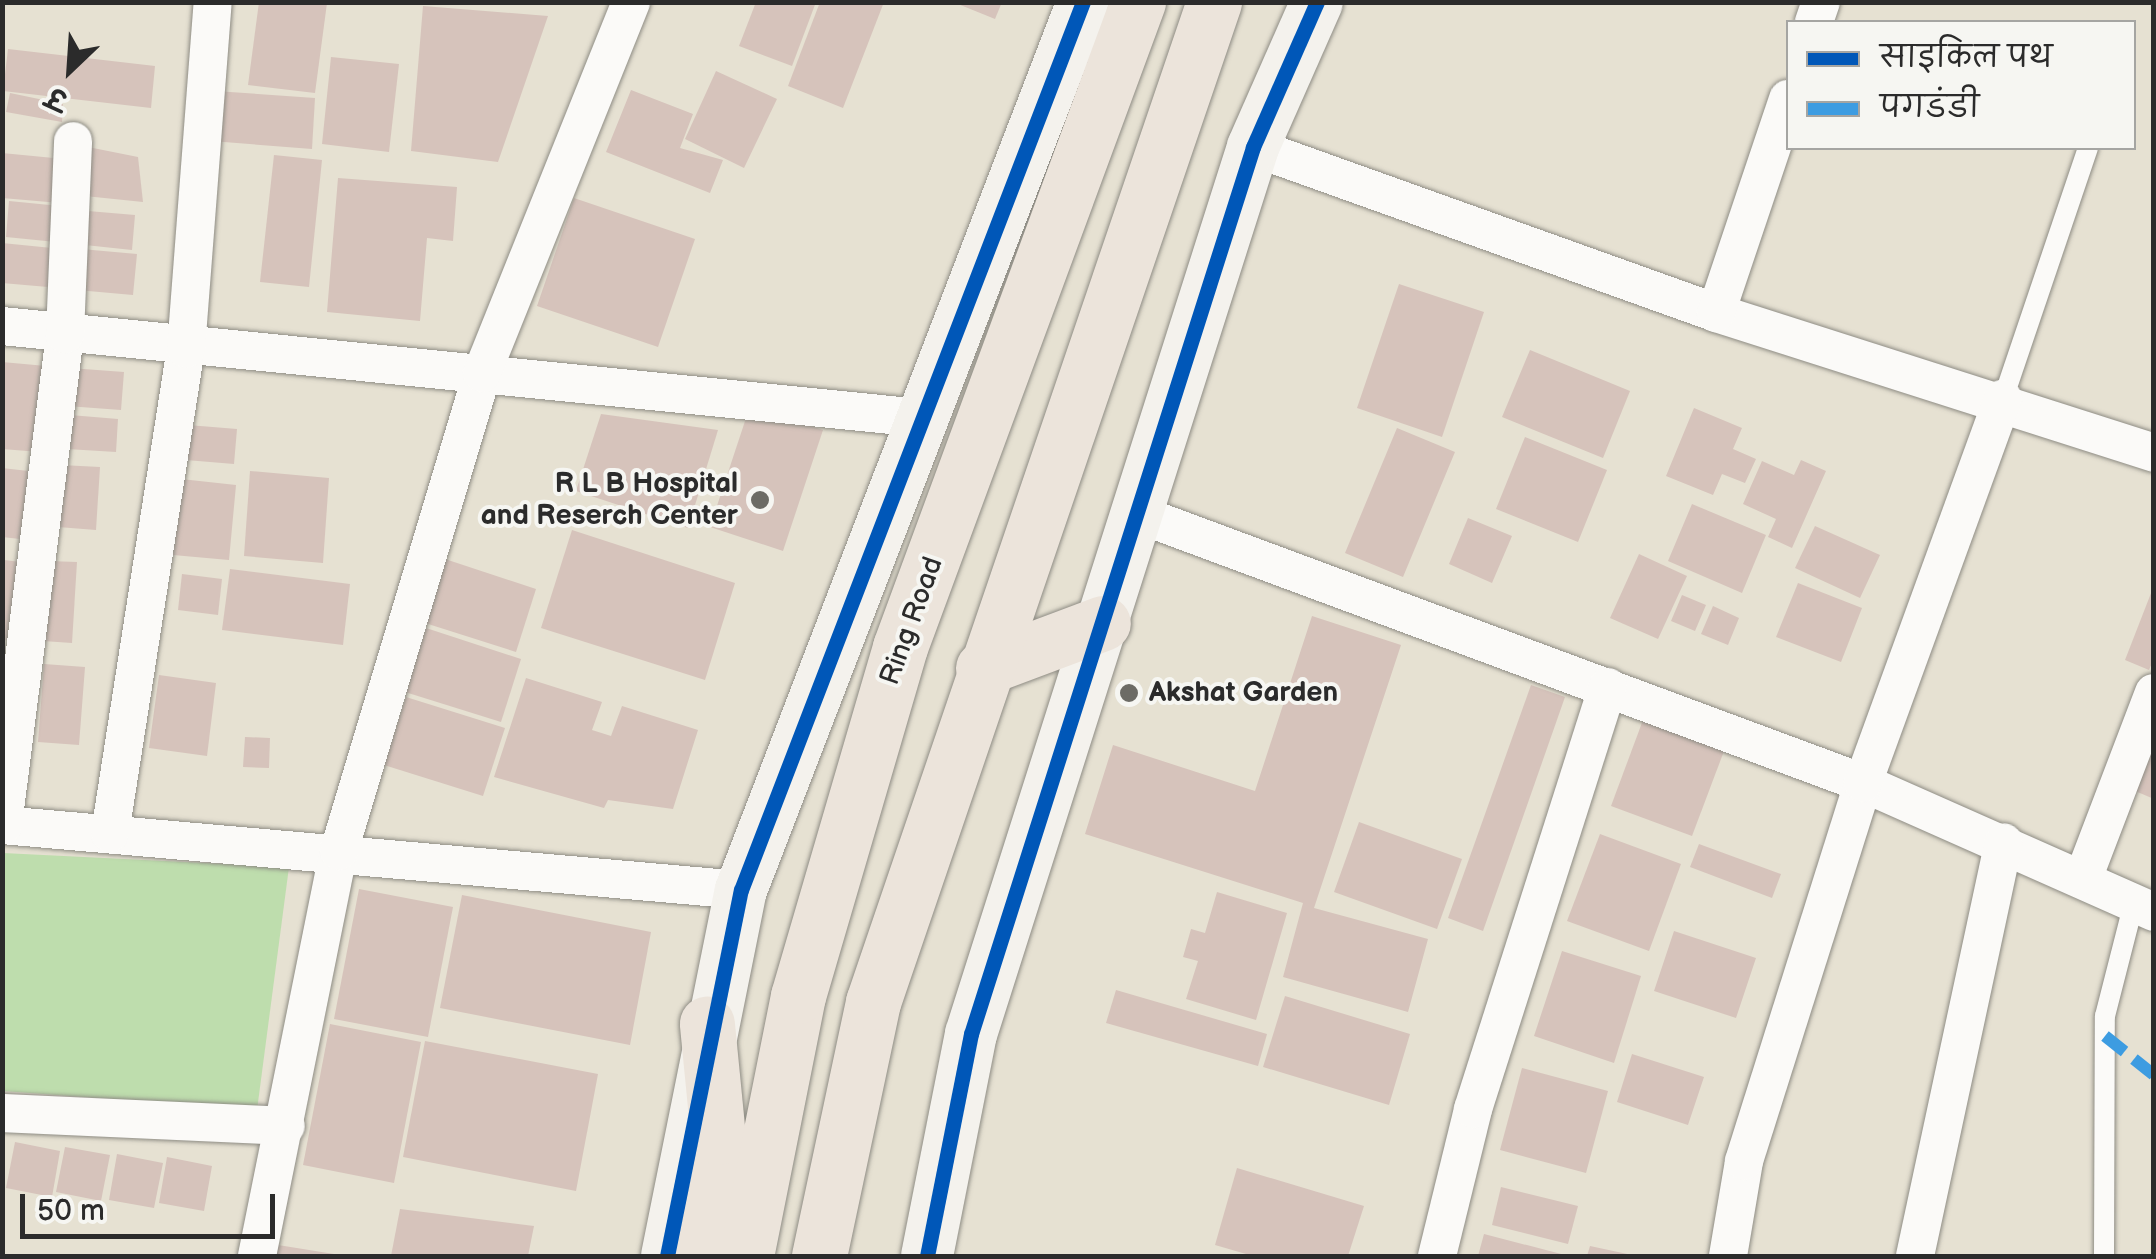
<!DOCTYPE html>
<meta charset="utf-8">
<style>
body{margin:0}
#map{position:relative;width:2156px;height:1259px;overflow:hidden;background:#e6e1d2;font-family:"Balsamiq Sans","Playpen Sans Deva",sans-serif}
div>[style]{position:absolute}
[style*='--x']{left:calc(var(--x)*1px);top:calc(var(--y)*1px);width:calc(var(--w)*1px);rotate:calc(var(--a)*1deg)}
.green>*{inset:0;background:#beddad}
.building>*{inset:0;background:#d6c3bb}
.roads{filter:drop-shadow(0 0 2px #8e8c84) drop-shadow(0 0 2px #8e8c84)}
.lane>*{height:20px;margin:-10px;padding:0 10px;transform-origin:10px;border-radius:10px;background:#fbfaf8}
.street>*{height:38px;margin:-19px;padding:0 19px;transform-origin:19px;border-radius:19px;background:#fbfaf8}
.secondary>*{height:52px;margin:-26px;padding:0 26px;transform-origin:26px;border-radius:26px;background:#f4f2ed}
.highway>*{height:55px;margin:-27.5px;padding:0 27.5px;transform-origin:27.5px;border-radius:27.5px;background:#ece4db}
.quiet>*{height:12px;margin-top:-6px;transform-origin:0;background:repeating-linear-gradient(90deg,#3d9ce1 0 25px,transparent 0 37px)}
.cycleway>*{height:15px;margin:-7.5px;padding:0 7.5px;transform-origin:7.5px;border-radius:7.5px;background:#0057b8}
.dots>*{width:28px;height:28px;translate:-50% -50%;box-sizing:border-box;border:5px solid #f6f6f2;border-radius:50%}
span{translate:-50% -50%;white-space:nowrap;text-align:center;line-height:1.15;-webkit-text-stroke:8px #f6f6f2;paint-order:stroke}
.poi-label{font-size:28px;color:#2b2b2b;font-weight:700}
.right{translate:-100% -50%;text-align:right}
.left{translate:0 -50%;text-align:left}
.street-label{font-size:28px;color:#2b2b2b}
.frame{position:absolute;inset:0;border:5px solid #2b2b2b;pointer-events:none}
.legend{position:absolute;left:1786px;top:20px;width:350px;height:130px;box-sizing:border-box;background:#f6f6f2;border:2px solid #a5a5a2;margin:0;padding:12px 18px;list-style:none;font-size:30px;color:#2b2b2b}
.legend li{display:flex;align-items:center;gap:20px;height:50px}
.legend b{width:50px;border:2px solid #a5a5a2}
.north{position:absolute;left:20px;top:20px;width:100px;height:100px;-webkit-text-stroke:8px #f6f6f2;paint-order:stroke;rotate:205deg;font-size:28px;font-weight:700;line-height:40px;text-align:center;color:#2b2b2b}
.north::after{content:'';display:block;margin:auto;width:35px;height:45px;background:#2b2b2b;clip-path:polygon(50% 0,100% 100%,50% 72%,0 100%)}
.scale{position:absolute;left:20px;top:1194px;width:255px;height:45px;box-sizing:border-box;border:5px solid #2b2b2b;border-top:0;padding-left:12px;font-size:30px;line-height:35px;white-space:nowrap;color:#2b2b2b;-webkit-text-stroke:8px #f6f6f2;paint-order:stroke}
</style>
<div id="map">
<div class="green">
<i style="clip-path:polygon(3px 853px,289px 867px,257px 1110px,3px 1091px)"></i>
</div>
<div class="building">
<i style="clip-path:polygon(259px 2px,327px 3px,315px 93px,248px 85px)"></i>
<i style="clip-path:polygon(756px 2px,816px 2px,792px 66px,739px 46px)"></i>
<i style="clip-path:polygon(820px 2px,884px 2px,843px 108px,788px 86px)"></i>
<i style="clip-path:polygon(953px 2px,1002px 2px,995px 19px)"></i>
<i style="clip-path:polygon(423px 6px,548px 16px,498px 162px,411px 151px)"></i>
<i style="clip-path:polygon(8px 49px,155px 66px,151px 108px,3px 91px)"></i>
<i style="clip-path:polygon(331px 57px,399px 64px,389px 152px,322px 144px)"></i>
<i style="clip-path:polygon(716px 71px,777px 99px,744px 168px,685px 139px)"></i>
<i style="clip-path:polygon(631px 90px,693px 114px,680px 148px,723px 160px,710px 193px,606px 152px)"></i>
<i style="clip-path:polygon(215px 91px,315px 98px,312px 149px,211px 141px)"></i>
<i style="clip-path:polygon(10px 93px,63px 104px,62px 122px,6px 112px)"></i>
<i style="clip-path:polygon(88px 147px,138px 157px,143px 202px,85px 196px)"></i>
<i style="clip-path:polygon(2px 153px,64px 159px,60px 203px,2px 198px)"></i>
<i style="clip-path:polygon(274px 155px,322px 160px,309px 287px,260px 282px)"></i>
<i style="clip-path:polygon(338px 178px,457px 187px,453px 241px,427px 238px,420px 321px,327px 312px)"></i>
<i style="clip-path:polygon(574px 198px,695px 239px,658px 347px,537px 306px)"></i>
<i style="clip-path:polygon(9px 201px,60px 206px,56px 242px,6px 237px)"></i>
<i style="clip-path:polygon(88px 211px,135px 215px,132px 250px,85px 245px)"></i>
<i style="clip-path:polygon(2px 243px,52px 248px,48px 287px,2px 283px)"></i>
<i style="clip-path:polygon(81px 249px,137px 254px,133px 295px,77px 290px)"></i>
<i style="clip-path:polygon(1399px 284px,1484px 312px,1442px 437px,1357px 408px)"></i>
<i style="clip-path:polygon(1530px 350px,1630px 391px,1603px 458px,1502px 417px)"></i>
<i style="clip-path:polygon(2px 362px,46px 366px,40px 452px,2px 449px)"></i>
<i style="clip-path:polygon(70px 368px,124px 372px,121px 410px,67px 406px)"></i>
<i style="clip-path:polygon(750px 406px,823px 430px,783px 551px,710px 527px)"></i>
<i style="clip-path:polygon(1694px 408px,1742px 428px,1733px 449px,1756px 459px,1745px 483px,1722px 474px,1713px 495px,1666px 476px)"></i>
<i style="clip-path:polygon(601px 414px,718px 430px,688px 528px,576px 491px)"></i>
<i style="clip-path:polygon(70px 415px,118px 419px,116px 452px,67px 449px)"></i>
<i style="clip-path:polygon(188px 425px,237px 429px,234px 464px,186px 460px)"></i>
<i style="clip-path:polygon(1397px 428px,1455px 452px,1403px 577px,1345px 553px)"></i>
<i style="clip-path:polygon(1525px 437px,1607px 470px,1578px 542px,1496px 509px)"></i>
<i style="clip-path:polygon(1801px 460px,1826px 471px,1792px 548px,1768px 537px,1776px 519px,1743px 504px,1762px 461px,1794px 475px)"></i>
<i style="clip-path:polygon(61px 465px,100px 467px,96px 530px,58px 527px)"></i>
<i style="clip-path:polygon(2px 468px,37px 472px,29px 540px,2px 537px)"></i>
<i style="clip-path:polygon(250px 471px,329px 478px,323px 563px,244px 556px)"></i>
<i style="clip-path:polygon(181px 479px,236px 485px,229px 560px,173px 555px)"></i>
<i style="clip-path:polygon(1692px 504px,1766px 535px,1742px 593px,1668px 561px)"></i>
<i style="clip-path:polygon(1468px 518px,1512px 536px,1492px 583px,1449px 564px)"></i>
<i style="clip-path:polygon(1815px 526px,1880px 555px,1860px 598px,1795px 568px)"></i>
<i style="clip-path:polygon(572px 530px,735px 583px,705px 680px,541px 628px)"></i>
<i style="clip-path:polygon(1639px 554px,1687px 576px,1658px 639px,1610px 618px)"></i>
<i style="clip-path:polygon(445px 559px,536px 589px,516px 652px,425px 623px)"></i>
<i style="clip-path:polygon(4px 560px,29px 563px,20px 642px,2px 640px)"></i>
<i style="clip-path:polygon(48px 561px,77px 562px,72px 643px,43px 641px)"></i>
<i style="clip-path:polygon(230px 569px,350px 584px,343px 645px,222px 630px)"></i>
<i style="clip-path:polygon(182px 574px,222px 579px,218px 615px,178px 610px)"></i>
<i style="clip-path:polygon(1798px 583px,1862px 608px,1841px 662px,1776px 637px)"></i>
<i style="clip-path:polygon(2153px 588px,2154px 658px,2149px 670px,2125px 660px)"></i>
<i style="clip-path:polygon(1682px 595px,1706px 605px,1695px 631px,1671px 621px)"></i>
<i style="clip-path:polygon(1713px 606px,1739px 618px,1728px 645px,1701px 634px)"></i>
<i style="clip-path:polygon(1312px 616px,1401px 645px,1314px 908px,1428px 939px,1408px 1012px,1283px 977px,1303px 903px,1085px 834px,1113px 745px,1255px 791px)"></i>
<i style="clip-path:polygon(426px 628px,521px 659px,501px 722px,405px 692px)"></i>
<i style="clip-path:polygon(44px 664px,85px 667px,79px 745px,38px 742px)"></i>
<i style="clip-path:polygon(159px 675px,216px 683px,207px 756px,149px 748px)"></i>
<i style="clip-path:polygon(526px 678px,602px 702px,592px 730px,611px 736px,622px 706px,698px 730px,673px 809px,608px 800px,604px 808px,494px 777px)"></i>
<i style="clip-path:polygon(1531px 685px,1565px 697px,1483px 931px,1448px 918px)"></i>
<i style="clip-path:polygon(406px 697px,505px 728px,483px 796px,384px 765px)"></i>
<i style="clip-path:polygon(1643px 720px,1724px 751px,1692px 836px,1611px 806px)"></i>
<i style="clip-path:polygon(2154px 729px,2154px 799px,2128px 788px)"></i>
<i style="clip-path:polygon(245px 737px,270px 738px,269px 768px,243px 767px)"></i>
<i style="clip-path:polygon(1359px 822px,1462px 859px,1437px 929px,1334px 892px)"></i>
<i style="clip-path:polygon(1600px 834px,1681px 864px,1649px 951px,1567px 921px)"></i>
<i style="clip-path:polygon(1699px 844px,1781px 874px,1772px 898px,1690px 867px)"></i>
<i style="clip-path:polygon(359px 889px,453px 907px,428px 1037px,334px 1019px)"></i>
<i style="clip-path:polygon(1217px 892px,1287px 913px,1256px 1020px,1186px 999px,1198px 961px,1183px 957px,1191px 929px,1205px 933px)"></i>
<i style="clip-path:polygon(462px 895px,651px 932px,630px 1045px,440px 1008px)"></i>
<i style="clip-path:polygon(1674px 931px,1756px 958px,1736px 1018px,1654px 991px)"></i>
<i style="clip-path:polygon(1562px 951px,1641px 976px,1614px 1063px,1534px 1036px)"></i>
<i style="clip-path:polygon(1116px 990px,1267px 1034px,1258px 1066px,1106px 1023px)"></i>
<i style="clip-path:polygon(1285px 996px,1410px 1034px,1389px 1105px,1263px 1067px)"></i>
<i style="clip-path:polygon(330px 1024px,421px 1042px,394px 1183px,303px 1165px)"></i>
<i style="clip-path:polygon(425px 1041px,598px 1074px,576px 1191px,403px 1157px)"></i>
<i style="clip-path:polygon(1632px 1054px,1704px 1077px,1688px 1125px,1617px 1102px)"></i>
<i style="clip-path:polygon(1522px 1068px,1608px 1091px,1586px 1173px,1500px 1150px)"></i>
<i style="clip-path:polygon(15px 1142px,60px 1151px,52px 1197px,6px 1188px)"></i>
<i style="clip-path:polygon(65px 1147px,110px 1155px,101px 1201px,56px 1192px)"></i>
<i style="clip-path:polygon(117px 1154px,163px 1163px,154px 1208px,109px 1200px)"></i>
<i style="clip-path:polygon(167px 1157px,212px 1166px,204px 1211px,159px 1203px)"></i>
<i style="clip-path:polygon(1237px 1168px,1364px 1206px,1348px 1256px,1253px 1256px,1215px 1245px)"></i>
<i style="clip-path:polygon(1501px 1187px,1578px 1206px,1568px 1244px,1492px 1225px)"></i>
<i style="clip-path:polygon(400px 1209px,534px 1226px,528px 1256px,391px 1256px)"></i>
<i style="clip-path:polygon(1484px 1234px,1565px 1255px,1564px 1256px,1478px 1256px)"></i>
<i style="clip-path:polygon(278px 1245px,334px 1254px,334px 1256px,276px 1256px)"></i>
<i style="clip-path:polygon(1590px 1246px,1632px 1255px,1632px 1256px,1587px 1256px)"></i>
</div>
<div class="roads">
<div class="lane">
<i style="--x:2003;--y:399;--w:265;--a:-71.3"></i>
<i style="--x:2104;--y:1256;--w:240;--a:-89.8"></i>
<i style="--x:2105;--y:1016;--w:118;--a:-75.7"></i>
</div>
<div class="street">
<i style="--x:1814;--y:22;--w:21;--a:-71"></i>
<i style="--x:1253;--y:147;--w:492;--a:19.7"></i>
<i style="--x:1716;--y:313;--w:460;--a:17.7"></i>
<i style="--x:1716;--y:313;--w:226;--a:-71.4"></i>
<i style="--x:2;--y:326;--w:924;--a:5.72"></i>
<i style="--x:1138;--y:514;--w:773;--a:20.36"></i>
<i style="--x:1863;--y:783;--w:318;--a:23.9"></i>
<i style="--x:2;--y:825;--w:742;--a:5.03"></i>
<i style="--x:3;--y:825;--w:495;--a:-82.8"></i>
<i style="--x:65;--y:334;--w:193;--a:-87.6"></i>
<i style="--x:110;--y:833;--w:490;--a:-81.1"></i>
<i style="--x:186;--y:349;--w:348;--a:-85.6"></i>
<i style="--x:2084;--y:876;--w:196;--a:-69.1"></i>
<i style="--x:2;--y:1113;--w:284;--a:2.6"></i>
<i style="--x:257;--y:1256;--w:413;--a:-78.6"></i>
<i style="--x:339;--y:851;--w:499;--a:-73.3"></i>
<i style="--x:482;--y:373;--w:400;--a:-68.1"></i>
<i style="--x:1437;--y:1256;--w:151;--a:-76.2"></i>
<i style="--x:1473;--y:1109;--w:443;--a:-72.3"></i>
<i style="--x:1728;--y:1256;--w:96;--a:-80.4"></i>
<i style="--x:1744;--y:1161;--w:396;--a:-72.5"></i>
<i style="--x:1863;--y:783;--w:409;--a:-70"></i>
<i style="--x:1915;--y:1256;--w:423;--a:-77.9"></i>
</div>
<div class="secondary">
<i style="--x:667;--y:1256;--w:373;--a:-78.6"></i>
<i style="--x:741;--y:890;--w:952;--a:-68.94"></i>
<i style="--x:927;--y:1256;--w:226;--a:-78.8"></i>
<i style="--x:971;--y:1034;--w:931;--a:-72.36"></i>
<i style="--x:1253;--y:147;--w:158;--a:-66.2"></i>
</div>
<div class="highway">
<i style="--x:983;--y:668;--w:128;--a:-20.6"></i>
<i style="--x:695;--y:1256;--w:121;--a:-79.1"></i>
<i style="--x:718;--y:1137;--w:114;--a:-95.6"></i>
<i style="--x:746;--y:1256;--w:265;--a:-78.7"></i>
<i style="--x:798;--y:996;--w:364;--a:-73.7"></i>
<i style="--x:900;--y:647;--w:688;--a:-69.75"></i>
<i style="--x:819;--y:1256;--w:260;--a:-78"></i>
<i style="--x:873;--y:1002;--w:1057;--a:-71.17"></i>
</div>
</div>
<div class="quiet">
<i style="--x:2105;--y:1036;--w:63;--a:38.5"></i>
</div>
<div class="cycleway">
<i style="--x:667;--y:1256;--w:373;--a:-78.6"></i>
<i style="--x:741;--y:890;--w:952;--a:-68.94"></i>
<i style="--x:927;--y:1256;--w:226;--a:-78.8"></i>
<i style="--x:971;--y:1034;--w:931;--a:-72.36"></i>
<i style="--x:1253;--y:147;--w:158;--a:-66.2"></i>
</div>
<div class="dots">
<i style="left:760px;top:500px;background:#6c6b65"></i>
<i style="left:1129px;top:693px;background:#6c6b65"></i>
</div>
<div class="poi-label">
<span class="right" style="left:738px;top:500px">R L B Hospital<br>and Reserch Center</span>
<span class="left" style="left:1149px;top:693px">Akshat Garden</span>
</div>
<div class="street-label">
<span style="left:912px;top:621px;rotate:-70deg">Ring Road</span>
</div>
<div class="frame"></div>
<ul class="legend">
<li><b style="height:12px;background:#0057b8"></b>साइकिल पथ</li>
<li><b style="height:12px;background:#3d9ce1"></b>पगडंडी</li>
</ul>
<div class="north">उ</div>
<div class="scale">50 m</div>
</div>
